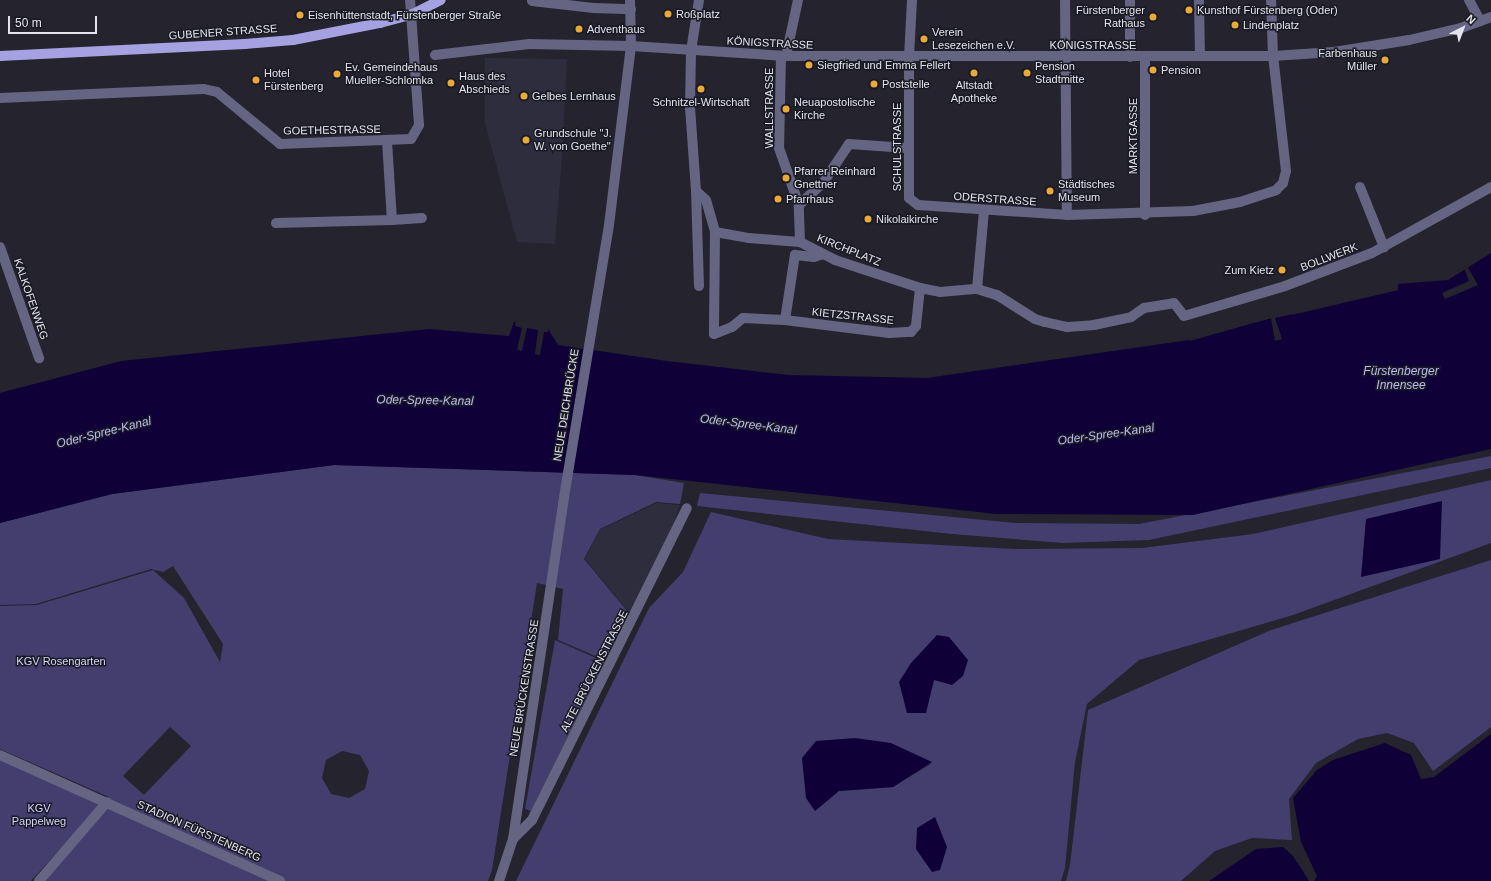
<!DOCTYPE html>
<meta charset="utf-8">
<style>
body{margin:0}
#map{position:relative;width:1491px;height:881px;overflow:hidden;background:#24232e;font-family:Helvetica,sans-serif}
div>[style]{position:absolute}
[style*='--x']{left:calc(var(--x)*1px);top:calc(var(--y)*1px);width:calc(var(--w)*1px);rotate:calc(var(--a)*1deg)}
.built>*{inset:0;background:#2d2d3d}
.green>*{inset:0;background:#433e6e}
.water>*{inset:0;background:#100038}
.pier>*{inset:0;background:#24232e}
.minor>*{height:10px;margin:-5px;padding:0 5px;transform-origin:5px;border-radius:5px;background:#656482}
.major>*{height:10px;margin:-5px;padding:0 5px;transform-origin:5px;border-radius:5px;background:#a6a2e1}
.dots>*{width:11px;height:11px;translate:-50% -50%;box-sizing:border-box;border:2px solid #1a1a25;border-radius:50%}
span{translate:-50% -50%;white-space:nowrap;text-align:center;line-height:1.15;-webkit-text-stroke:3px #1a1a25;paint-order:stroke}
.poi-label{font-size:11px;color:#e3e3eb}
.left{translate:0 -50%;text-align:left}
.right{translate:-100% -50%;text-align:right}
.street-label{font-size:11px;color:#e3e3eb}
.park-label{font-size:11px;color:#d5d4fc}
.water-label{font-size:12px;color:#bcb9f3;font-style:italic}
.north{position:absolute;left:1443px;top:8px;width:40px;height:40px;-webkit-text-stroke:3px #1a1a25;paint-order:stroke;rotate:42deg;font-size:11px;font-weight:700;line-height:16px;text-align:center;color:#e3e3eb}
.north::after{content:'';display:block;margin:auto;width:14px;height:18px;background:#e3e3eb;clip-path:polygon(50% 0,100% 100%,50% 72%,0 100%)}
.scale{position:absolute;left:8px;top:16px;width:89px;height:18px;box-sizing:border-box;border:2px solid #e3e3eb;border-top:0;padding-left:5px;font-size:12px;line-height:14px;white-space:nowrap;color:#e3e3eb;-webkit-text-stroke:3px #1a1a25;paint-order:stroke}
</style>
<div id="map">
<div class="built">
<i style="clip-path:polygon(485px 58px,567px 59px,562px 158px,555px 244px,517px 242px,485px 123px)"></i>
<i style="clip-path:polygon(656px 503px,680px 505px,665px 548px,629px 612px,585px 559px,600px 530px)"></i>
</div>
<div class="green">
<i style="clip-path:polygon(1491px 456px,1491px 468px,1149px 540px,1063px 543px,952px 534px,697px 506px,700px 493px,1016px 523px,1139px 524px)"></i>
<i style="clip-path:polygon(evenodd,335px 465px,635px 475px,684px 483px,680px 504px,656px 502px,600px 529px,584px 559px,628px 612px,605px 660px,558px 640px,563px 589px,537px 583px,492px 870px,488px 881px,41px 881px,109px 797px,0 749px,0 606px,37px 605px,153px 570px,184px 598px,220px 662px,223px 644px,173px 566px,163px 572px,151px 569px,36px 604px,0 605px,0 523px,112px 494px,335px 465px,170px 727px,191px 746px,144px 795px,123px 776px,170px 727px,335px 465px,342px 751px,360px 755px,369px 771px,365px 789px,349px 798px,331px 794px,322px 778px,326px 760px,342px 751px)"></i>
<i style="clip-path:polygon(evenodd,1491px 480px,1491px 543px,1293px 615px,1139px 660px,1087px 704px,1075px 762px,1065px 868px,1061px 881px,516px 881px,649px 608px,683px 572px,711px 512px,828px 539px,1015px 549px,1142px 548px,1253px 534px,1491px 480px,932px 763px,893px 787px,839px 791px,932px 763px)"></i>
<i style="clip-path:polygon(1491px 560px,1491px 727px,1433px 771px,1414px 743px,1387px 733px,1358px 739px,1316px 763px,1289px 799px,1292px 840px,1252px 838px,1215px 851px,1181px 881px,1066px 881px,1070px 865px,1088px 710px,1271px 630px)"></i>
<i style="clip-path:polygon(555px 640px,605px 662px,531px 811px,525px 809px)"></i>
<i style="clip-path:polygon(0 756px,103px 802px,31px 881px,0 881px)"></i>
</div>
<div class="water">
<i style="clip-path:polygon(1491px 253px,1491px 449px,1193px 515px,997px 514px,635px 475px,334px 465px,112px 494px,0 523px,0 393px,121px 361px,429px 329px,509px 336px,514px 322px,547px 327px,558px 345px,667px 361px,789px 375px,927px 378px,1189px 340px,1291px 313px,1292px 315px,1398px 290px,1398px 284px,1448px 280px)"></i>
<i style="clip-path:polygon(1442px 501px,1440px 559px,1361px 577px,1366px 519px)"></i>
<i style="clip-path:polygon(937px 635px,949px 637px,968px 660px,963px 676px,952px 685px,934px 680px,926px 713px,907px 713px,899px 682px,911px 663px)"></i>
<i style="clip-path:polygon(1491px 734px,1491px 881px,1314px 881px,1317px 876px,1301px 842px,1293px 798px,1317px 770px,1333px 760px,1385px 743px,1411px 755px,1421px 779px,1434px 777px)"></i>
<i style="clip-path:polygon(855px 738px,891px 743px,932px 762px,893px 787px,839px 791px,815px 811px,806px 798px,802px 758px,816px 741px)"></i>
<i style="clip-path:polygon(935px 817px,947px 847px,940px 870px,932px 872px,916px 849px,917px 828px)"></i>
<i style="clip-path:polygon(1283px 847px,1293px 856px,1309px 881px,1209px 881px,1256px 849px)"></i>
</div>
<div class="pier">
<i style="clip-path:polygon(1467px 266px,1478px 285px,1445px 299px,1442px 293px,1469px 281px,1464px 268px)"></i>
<i style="clip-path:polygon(1396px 283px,1398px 290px,1275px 318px,1282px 339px,1275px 341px,1271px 318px,1190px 341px,1189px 338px,1290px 311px,1293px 313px,1396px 288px)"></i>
<i style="clip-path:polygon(516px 320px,548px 325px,548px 332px,544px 332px,540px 355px,535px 354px,538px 330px,527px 328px,522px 351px,517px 350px,522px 328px,515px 326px)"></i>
</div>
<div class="minor">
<i style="--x:912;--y:0;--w:58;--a:93"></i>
<i style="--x:909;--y:58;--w:140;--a:90"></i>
<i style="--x:909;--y:198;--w:11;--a:38"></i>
<i style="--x:918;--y:205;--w:149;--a:3.8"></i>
<i style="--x:1067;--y:215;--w:126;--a:-1.8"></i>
<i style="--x:1193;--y:211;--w:48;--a:-10.8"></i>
<i style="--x:1240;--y:202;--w:38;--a:-18"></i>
<i style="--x:1276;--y:190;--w:10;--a:-45"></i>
<i style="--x:1283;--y:183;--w:12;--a:-76"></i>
<i style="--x:1286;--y:171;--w:116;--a:-96.4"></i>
<i style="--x:1273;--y:56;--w:56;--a:-92"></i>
<i style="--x:1065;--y:0;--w:215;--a:89.5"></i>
<i style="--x:1130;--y:0;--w:57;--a:90"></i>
<i style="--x:1199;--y:0;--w:56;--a:89"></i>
<i style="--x:1469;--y:0;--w:24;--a:62"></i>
<i style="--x:532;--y:1;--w:62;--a:6.4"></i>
<i style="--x:594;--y:8;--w:37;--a:2"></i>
<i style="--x:435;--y:55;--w:95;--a:-6.7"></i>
<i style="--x:529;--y:44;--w:102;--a:1.1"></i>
<i style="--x:631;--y:46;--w:155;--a:3.7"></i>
<i style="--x:786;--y:56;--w:487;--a:0"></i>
<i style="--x:1273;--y:56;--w:61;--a:-3.8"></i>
<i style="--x:1334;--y:52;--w:76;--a:-9.1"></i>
<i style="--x:1409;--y:40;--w:53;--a:-13"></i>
<i style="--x:1461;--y:28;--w:32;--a:-20"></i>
<i style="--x:781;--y:56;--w:92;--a:91.2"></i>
<i style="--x:779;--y:148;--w:60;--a:70.7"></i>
<i style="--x:786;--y:56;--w:57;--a:-77.9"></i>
<i style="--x:0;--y:98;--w:204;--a:-2.5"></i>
<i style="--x:204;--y:89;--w:13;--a:13"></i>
<i style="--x:217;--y:92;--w:82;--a:39.5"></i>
<i style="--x:280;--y:144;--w:131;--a:-2.2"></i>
<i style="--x:411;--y:139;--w:16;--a:-60"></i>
<i style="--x:419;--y:125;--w:125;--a:-94.1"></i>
<i style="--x:387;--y:141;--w:79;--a:86.4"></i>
<i style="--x:392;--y:220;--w:30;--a:-4"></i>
<i style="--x:1360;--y:187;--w:65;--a:68.2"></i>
<i style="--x:696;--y:191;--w:13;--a:42"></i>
<i style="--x:706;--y:200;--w:33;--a:74"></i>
<i style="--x:715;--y:232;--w:102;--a:90.6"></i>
<i style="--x:714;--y:334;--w:19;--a:-21"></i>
<i style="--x:732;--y:327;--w:14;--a:-39"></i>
<i style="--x:743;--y:318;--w:42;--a:2.7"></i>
<i style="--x:785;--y:320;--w:105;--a:7.1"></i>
<i style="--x:889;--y:333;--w:22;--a:-3"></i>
<i style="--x:911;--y:332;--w:8;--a:-50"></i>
<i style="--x:916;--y:326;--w:38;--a:-84"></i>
<i style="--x:1145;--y:215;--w:158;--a:-90"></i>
<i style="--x:276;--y:223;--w:116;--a:-1.5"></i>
<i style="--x:715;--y:232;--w:35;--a:10"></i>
<i style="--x:749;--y:238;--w:51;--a:4.5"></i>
<i style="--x:800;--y:242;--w:39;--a:27"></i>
<i style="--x:835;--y:260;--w:89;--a:18.2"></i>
<i style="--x:920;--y:288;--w:20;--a:11"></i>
<i style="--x:940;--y:292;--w:37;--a:-5"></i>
<i style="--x:977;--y:289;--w:21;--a:17"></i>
<i style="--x:997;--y:295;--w:45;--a:32.3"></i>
<i style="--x:1035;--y:319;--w:10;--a:17"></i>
<i style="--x:1045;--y:322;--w:23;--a:13"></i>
<i style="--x:1067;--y:327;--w:27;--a:-4"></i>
<i style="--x:1094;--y:325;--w:38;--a:-12"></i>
<i style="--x:1131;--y:317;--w:16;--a:-35"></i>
<i style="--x:1144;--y:308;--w:30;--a:-9"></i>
<i style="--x:1174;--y:303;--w:16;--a:52"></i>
<i style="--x:1184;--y:316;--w:105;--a:-16.5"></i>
<i style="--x:1285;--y:286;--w:93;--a:-20.8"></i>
<i style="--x:1372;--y:253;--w:136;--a:-29"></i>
<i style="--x:800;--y:242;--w:37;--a:-92"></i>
<i style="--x:799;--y:205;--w:33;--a:-43"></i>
<i style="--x:823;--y:183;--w:47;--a:-56.3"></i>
<i style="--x:849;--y:144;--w:59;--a:3.9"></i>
<i style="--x:0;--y:247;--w:118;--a:70.6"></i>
<i style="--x:699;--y:286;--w:95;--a:-91.8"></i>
<i style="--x:696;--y:191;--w:83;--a:-94.1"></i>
<i style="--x:690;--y:108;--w:57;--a:-89"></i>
<i style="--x:691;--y:51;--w:52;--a:-81.1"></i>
<i style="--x:977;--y:289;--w:78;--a:-84.9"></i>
<i style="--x:785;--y:320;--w:66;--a:-81.3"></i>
<i style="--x:795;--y:255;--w:19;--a:6"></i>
<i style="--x:814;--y:257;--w:10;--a:-17"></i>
<i style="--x:0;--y:755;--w:307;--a:24.2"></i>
<i style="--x:513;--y:839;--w:27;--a:-45"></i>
<i style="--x:532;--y:820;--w:348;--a:-63.6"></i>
<i style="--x:39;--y:881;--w:104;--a:-49.3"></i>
<i style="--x:499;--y:881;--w:44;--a:-71.6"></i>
<i style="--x:513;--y:839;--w:346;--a:-81.5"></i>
<i style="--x:564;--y:497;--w:276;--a:-80.6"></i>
<i style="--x:609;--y:225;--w:180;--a:-83"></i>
<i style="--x:631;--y:46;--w:46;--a:-91.2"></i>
</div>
<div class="major">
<i style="--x:0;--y:56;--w:245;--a:-2.8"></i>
<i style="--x:245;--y:44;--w:48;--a:-4.8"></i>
<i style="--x:293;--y:40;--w:89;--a:-11.1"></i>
<i style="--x:380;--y:23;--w:34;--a:-15"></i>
<i style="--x:413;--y:14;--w:31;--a:-27"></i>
</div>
<div class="dots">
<i style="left:1189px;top:10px;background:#eba939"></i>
<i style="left:668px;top:14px;background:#eba939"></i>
<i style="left:300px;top:15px;background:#eba939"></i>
<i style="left:1153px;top:17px;background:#eba939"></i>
<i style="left:1235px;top:25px;background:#eba939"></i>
<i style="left:579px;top:29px;background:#eba939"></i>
<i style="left:924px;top:39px;background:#eba939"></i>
<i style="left:1385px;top:60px;background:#eba939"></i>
<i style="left:809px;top:65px;background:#eba939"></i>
<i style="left:1153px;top:70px;background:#eba939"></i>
<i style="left:974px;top:73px;background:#eba939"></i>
<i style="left:1027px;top:73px;background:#eba939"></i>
<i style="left:337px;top:74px;background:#eba939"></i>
<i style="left:256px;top:80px;background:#eba939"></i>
<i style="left:451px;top:83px;background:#eba939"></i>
<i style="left:874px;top:84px;background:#eba939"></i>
<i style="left:701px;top:89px;background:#eba939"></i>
<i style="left:524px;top:96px;background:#eba939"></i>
<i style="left:786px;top:109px;background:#eba939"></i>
<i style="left:526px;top:140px;background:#eba939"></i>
<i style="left:786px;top:178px;background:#eba939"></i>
<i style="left:1050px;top:191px;background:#eba939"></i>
<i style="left:778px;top:199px;background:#eba939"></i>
<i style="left:868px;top:219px;background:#eba939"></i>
<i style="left:1282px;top:270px;background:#eba939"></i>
</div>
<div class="poi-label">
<span class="left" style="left:1197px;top:10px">Kunsthof Fürstenberg (Oder)</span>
<span class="right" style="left:1145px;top:17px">Fürstenberger<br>Rathaus</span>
<span class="left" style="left:676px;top:14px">Roßplatz</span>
<span class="left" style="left:308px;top:15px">Eisenhüttenstadt, Fürstenberger Straße</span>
<span class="left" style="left:1243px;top:25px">Lindenplatz</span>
<span class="left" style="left:587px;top:29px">Adventhaus</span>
<span class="left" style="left:932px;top:39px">Verein<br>Lesezeichen e.V.</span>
<span class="right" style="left:1377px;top:60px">Farbenhaus<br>Müller</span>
<span class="left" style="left:817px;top:65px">Siegfried und Emma Fellert</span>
<span class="left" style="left:1035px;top:73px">Pension<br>Stadtmitte</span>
<span class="left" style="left:345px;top:74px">Ev. Gemeindehaus<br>Mueller-Schlomka</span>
<span class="left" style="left:1161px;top:70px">Pension</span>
<span class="left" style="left:264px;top:80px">Hotel<br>Fürstenberg</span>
<span class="left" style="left:459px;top:83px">Haus des<br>Abschieds</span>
<span class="left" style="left:882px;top:84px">Poststelle</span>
<span style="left:974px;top:92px">Altstadt<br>Apotheke</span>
<span class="left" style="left:532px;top:96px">Gelbes Lernhaus</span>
<span style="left:701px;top:102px">Schnitzel-Wirtschaft</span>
<span class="left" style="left:794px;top:109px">Neuapostolische<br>Kirche</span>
<span class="left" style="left:534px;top:140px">Grundschule "J.<br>W. von Goethe"</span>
<span class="left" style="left:794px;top:178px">Pfarrer Reinhard<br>Gnettner</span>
<span class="left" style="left:1058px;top:191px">Städtisches<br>Museum</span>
<span class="left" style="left:786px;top:199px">Pfarrhaus</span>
<span class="left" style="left:876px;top:219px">Nikolaikirche</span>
<span class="right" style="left:1274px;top:270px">Zum Kietz</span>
</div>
<div class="street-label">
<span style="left:223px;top:32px;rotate:-4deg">GUBENER STRASSE</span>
<span style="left:770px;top:43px;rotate:3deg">KÖNIGSTRASSE</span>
<span style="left:1093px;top:45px">KÖNIGSTRASSE</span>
<span style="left:769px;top:108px;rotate:-90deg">WALLSTRASSE</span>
<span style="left:332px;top:130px;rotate:-1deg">GOETHESTRASSE</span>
<span style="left:1133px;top:136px;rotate:-90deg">MARKTGASSE</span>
<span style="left:897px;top:147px;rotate:-90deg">SCHULSTRASSE</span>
<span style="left:995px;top:199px;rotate:4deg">ODERSTRASSE</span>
<span style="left:849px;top:250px;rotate:22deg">KIRCHPLATZ</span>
<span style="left:1329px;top:257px;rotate:-21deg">BOLLWERK</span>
<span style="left:31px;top:299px;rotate:71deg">KALKOFENWEG</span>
<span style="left:853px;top:316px;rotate:6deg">KIETZSTRASSE</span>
<span style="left:566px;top:405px;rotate:-81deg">NEUE DEICHBRÜCKE</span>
<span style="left:594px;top:671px;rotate:-63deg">ALTE BRÜCKENSTRASSE</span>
<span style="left:524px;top:688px;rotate:-81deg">NEUE BRÜCKENSTRASSE</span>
<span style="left:199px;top:831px;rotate:24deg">STADION FÜRSTENBERG</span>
</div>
<div class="park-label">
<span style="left:61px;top:661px">KGV Rosengarten</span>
<span style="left:39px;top:815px">KGV<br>Pappelweg</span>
</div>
<div class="water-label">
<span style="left:1401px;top:379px">Fürstenberger<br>Innensee</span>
<span style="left:425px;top:401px;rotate:1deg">Oder-Spree-Kanal</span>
<span style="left:748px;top:425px;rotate:7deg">Oder-Spree-Kanal</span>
<span style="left:104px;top:433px;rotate:-14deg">Oder-Spree-Kanal</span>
<span style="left:1106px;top:435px;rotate:-8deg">Oder-Spree-Kanal</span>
</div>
<div class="north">N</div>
<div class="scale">50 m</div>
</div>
